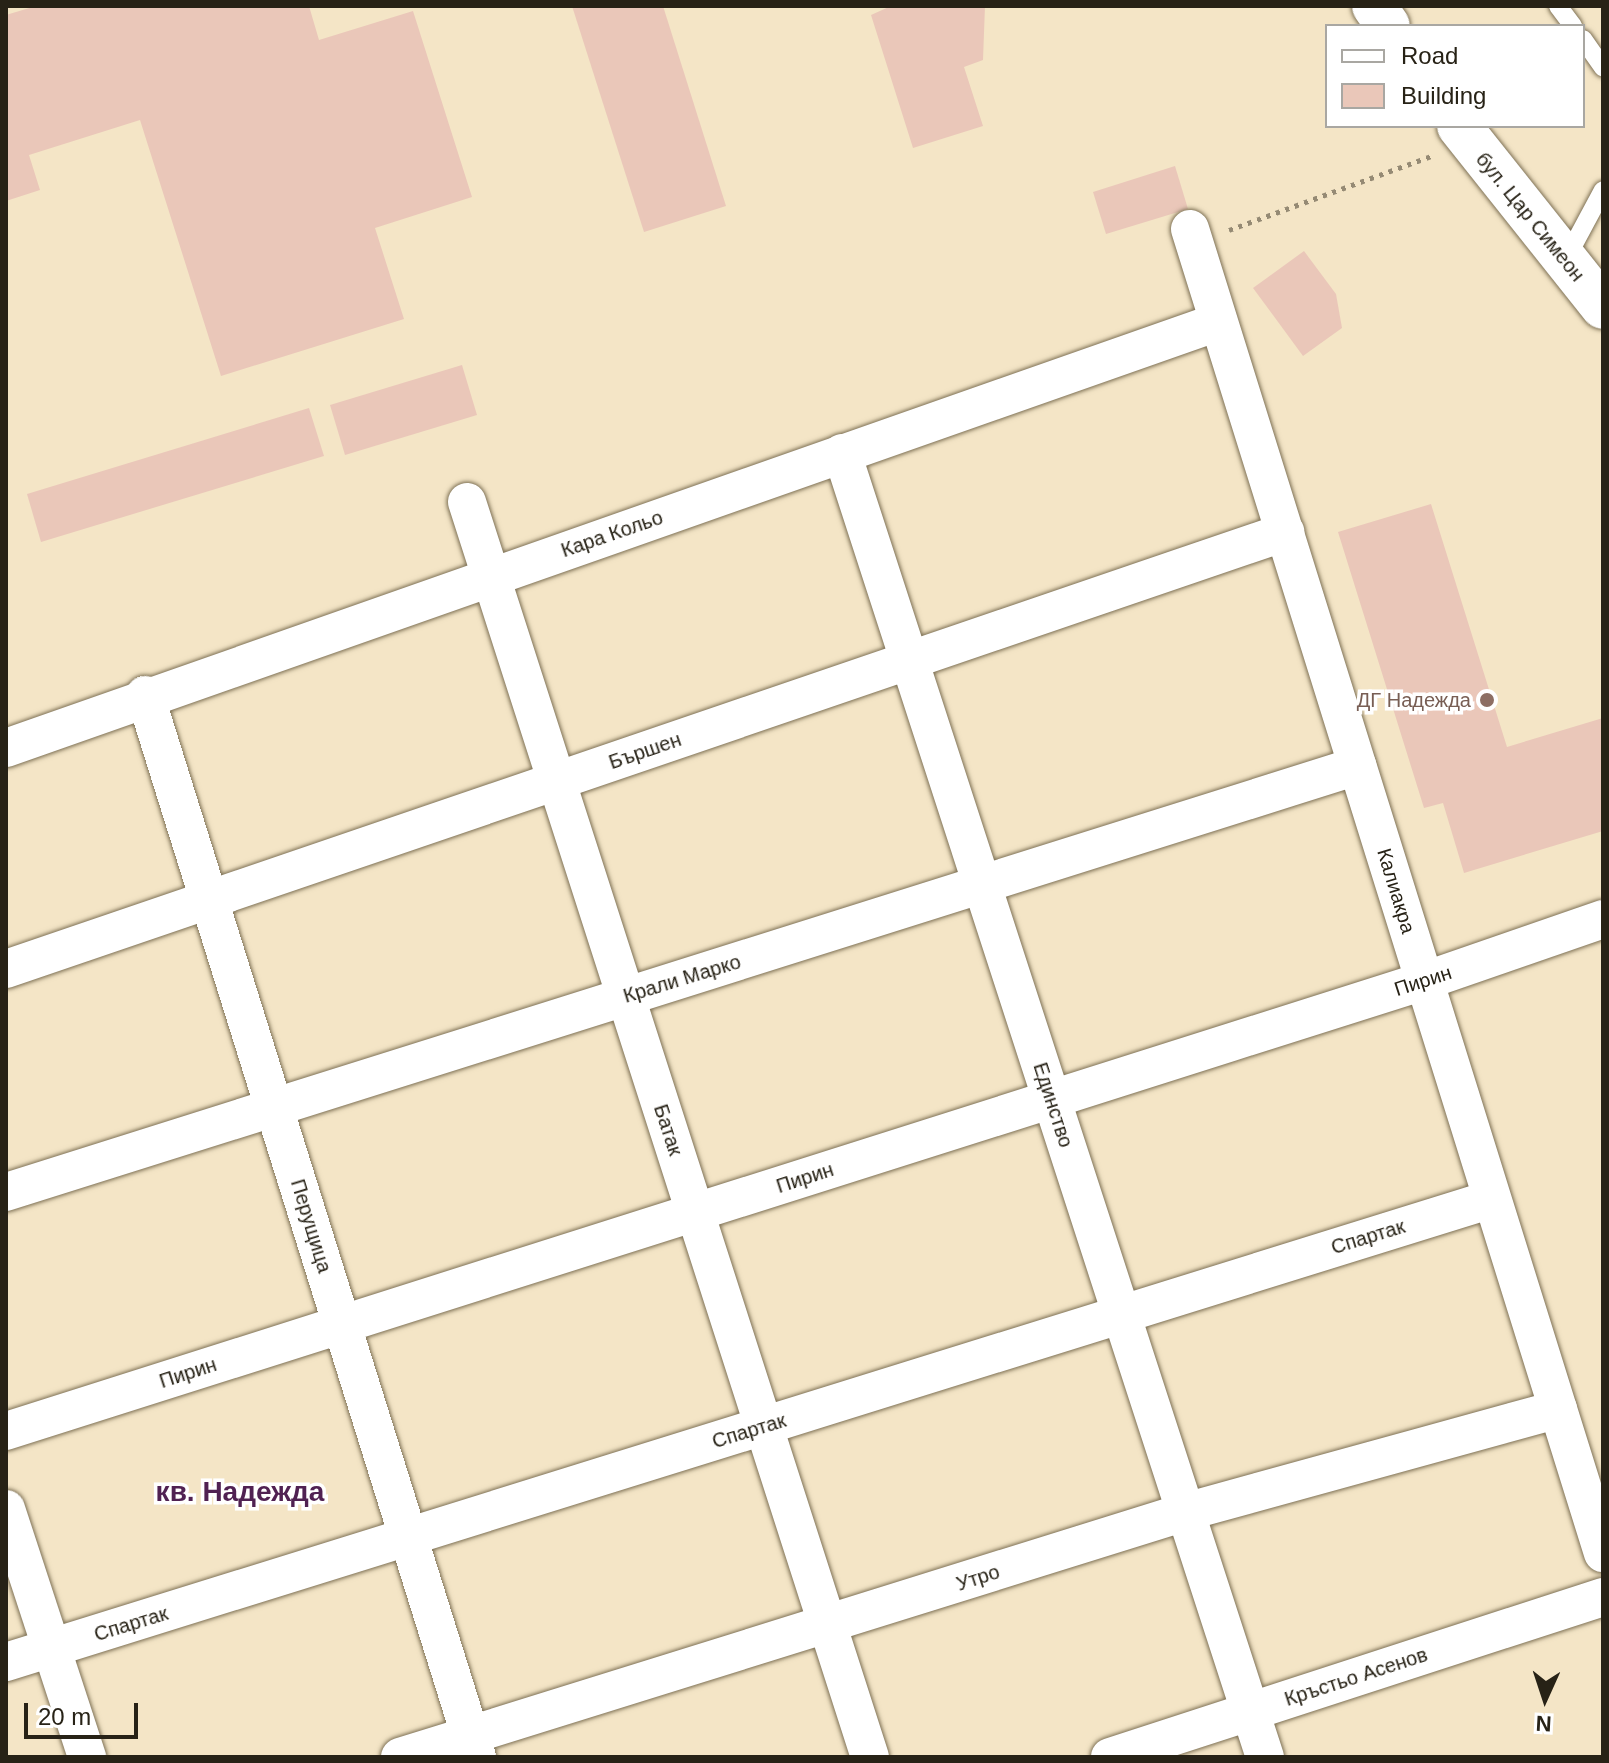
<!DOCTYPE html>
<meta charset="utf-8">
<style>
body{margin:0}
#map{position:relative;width:1609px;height:1763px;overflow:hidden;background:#f4e5c6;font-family:Arial,sans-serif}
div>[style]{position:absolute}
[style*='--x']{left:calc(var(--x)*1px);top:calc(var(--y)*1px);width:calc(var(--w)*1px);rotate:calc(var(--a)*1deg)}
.building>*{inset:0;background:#eac7b9}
.path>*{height:5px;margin-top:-2.5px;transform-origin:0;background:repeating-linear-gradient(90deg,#958a74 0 4px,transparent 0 10px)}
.roads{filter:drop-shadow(0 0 2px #7e7155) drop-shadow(0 0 2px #7e7155)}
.service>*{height:18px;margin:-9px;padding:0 9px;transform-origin:9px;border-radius:9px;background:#fff}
.minor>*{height:38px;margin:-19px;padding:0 19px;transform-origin:19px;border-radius:19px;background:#fff}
.secondary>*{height:44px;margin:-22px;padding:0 22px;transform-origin:22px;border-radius:22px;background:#fff}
.dots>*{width:22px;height:22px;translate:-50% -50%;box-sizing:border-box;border:4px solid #fff;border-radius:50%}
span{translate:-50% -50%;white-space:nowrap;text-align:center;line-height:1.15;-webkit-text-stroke:7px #fff;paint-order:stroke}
.street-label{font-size:20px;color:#272216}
.education-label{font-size:20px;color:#785e54}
.right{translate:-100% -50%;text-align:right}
.district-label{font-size:28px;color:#502152;font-weight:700}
.frame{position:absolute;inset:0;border:8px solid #272216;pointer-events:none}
.legend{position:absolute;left:1325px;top:24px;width:260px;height:104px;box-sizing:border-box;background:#fff;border:2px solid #a9a7a2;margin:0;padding:10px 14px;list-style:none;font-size:24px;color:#272216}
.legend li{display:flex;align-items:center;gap:16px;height:40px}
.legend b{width:40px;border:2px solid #a9a7a2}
.north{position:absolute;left:1505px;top:1659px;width:80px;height:80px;-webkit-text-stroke:6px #fff;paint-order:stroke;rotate:183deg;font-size:22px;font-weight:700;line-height:32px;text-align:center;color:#272216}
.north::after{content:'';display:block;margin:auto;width:28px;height:36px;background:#272216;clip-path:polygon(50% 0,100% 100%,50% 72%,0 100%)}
.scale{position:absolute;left:24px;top:1703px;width:114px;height:36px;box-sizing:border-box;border:4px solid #272216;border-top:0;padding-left:10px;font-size:24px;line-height:28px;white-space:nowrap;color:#272216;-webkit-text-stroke:6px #fff;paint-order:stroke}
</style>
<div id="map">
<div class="building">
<i style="clip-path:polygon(36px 6px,309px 6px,319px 40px,413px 11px,472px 197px,375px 228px,404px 319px,221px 376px,140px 120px,29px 155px,40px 190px,6px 201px,6px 15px)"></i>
<i style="clip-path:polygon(572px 6px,663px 6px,726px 206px,644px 232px)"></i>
<i style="clip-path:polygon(891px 6px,985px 6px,983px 60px,964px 67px,983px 126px,913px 148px,871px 15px)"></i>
<i style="clip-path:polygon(1175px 166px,1188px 209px,1106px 234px,1093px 192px)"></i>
<i style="clip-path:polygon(1304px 251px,1336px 294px,1342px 328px,1303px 356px,1253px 288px)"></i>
<i style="clip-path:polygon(462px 365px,477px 415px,345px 455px,330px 405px)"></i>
<i style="clip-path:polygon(309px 408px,324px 456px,41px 542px,27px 494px)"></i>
<i style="clip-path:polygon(1431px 504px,1507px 747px,1603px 718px,1603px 831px,1464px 873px,1443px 803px,1424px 808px,1338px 532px)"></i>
</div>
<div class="path">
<i style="--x:1229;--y:230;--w:218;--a:-20.1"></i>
</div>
<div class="roads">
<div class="service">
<i style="--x:1558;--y:6;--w:25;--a:53"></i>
<i style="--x:1583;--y:39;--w:35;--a:55"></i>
<i style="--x:1566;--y:259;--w:78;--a:-61.8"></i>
</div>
<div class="minor">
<i style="--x:1190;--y:229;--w:1387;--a:72.68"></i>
<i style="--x:842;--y:453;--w:1371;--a:72.03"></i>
<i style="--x:467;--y:502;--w:1318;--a:72.2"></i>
<i style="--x:145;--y:695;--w:1113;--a:72.64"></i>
<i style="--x:6;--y:748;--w:1285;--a:-19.37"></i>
<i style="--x:6;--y:969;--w:1352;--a:-18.86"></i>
<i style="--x:6;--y:1192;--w:1417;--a:-17.5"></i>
<i style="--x:6;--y:1431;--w:1488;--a:-17.61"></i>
<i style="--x:1424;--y:981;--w:189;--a:-19.1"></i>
<i style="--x:6;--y:1509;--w:261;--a:71.9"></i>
<i style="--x:6;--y:1662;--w:1556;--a:-17.31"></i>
<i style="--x:400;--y:1757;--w:822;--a:-17.33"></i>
<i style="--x:1185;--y:1512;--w:387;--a:-15.4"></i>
<i style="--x:1110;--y:1757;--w:518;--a:-17.98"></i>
</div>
<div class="secondary">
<i style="--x:1374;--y:6;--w:24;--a:55"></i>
<i style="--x:1459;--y:126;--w:231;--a:51.5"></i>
</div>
</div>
<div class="dots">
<i style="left:1487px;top:700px;background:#8d6e63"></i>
</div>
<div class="street-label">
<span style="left:1530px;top:217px;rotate:51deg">бул. Цар Симеон</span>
<span style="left:612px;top:534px;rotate:-19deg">Кара Кольо</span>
<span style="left:645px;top:751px;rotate:-19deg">Бършен</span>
<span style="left:1396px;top:891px;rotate:73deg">Калиакра</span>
<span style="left:682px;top:979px;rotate:-17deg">Крали Марко</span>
<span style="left:1423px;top:981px;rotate:-18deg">Пирин</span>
<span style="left:1053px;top:1105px;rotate:72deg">Единство</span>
<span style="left:668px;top:1130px;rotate:72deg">Батак</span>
<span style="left:805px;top:1178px;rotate:-18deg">Пирин</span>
<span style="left:311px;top:1226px;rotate:73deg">Перущица</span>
<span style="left:1368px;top:1237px;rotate:-17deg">Спартак</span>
<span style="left:188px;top:1373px;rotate:-18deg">Пирин</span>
<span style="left:749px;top:1431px;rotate:-17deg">Спартак</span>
<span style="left:978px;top:1578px;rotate:-18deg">Утро</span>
<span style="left:131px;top:1624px;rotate:-17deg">Спартак</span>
<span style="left:1356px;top:1677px;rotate:-18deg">Кръстьо Асенов</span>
</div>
<div class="education-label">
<span class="right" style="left:1471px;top:700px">ДГ Надежда</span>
</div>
<div class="district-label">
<span style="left:240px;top:1492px">кв. Надежда</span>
</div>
<div class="frame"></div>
<ul class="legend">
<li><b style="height:10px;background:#fff"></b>Road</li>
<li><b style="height:22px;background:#eac7b9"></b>Building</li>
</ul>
<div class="north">N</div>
<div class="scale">20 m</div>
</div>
